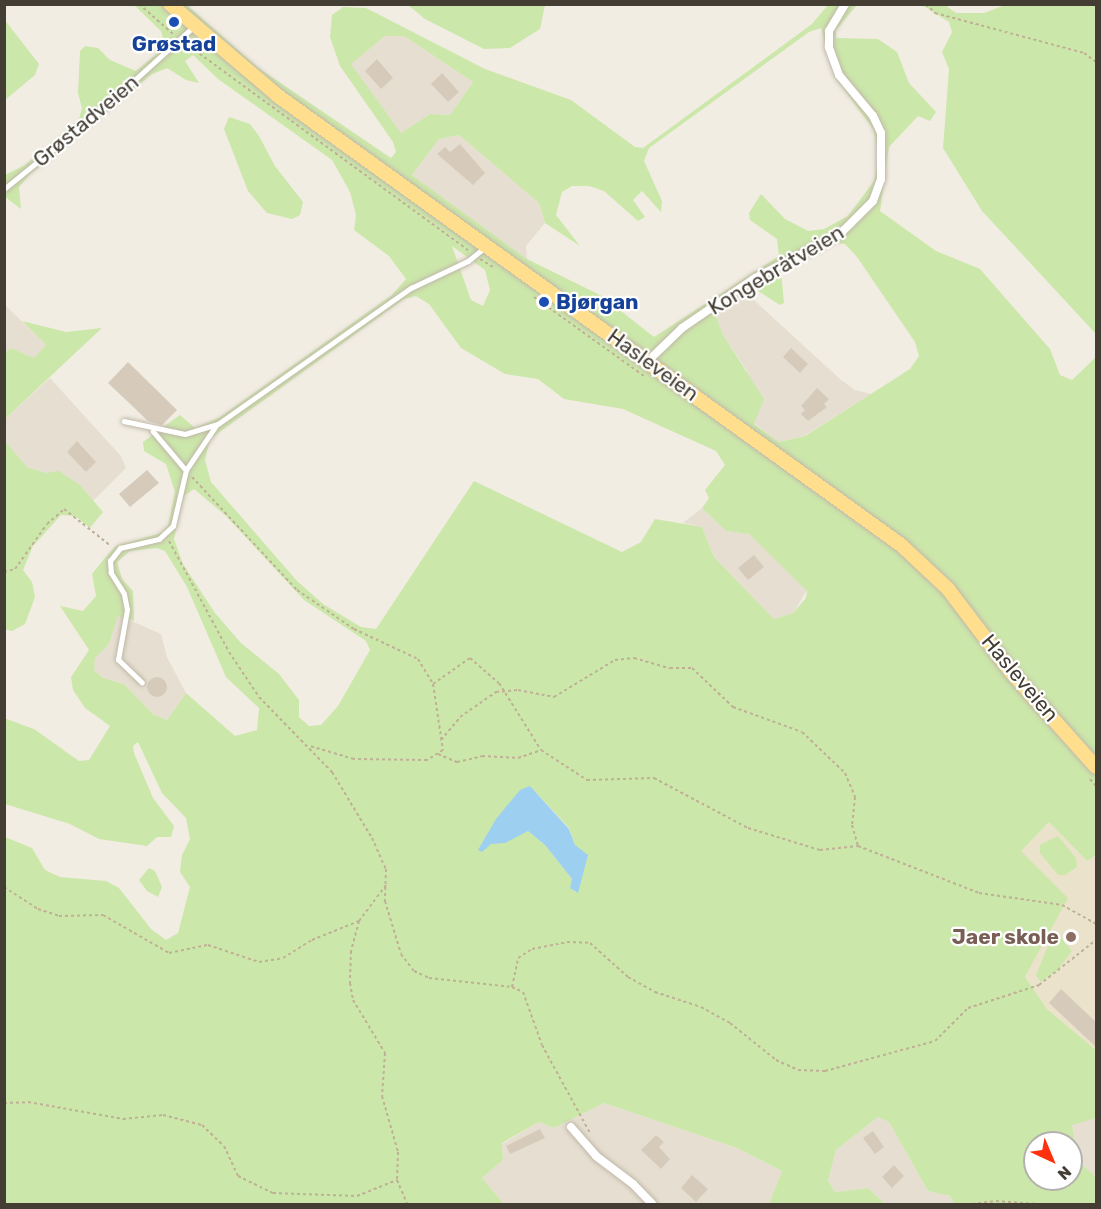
<!DOCTYPE html>
<meta charset="utf-8">
<style>
body{margin:0}
#map{position:relative;width:1101px;height:1209px;overflow:hidden;background:#f2ede3;font-family:Rubik,sans-serif}
div>[style]{position:absolute}
[style*='--x']{left:calc(var(--x)*1px);top:calc(var(--y)*1px);width:calc(var(--w)*1px);rotate:calc(var(--a)*1deg)}
.residential>*{inset:0;background:#e6dfd1}
.education>*{inset:0;background:#ebe2cc}
.green>*{inset:0;background:#cce7aa}
.water>*{inset:0;background:#9dcff1}
.building>*{inset:0;background:#d6cbbb}
.round{border-radius:50%}
.path>*{height:2px;margin-top:-1px;transform-origin:0;background:repeating-linear-gradient(90deg,#bfb096 0 3px,transparent 0 6px)}
.roads{filter:drop-shadow(0 0 2px #c0b8a8) drop-shadow(0 0 2px #c0b8a8)}
.lane>*{height:4.5px;margin:-2.25px;padding:0 2.25px;transform-origin:2.25px;border-radius:2.25px;background:#fff}
.street>*{height:8px;margin:-4px;padding:0 4px;transform-origin:4px;border-radius:4px;background:#fff}
.primary>*{height:14px;margin:-7px;padding:0 7px;transform-origin:7px;border-radius:7px;background:#ffde8e}
.dots>*{width:16px;height:16px;translate:-50% -50%;box-sizing:border-box;border:3px solid #fff;border-radius:50%}
span{translate:-50% -50%;white-space:nowrap;text-align:center;line-height:1.15;-webkit-text-stroke:4.5px #fff;paint-order:stroke}
.transit-label{font-size:21px;color:#164399;font-weight:700}
.left{translate:0 -50%;text-align:left}
.street-label{font-size:21px;color:#433d33}
.education-label{font-size:21px;color:#785e54;font-weight:700}
.right{translate:-100% -50%;text-align:right}
.frame{position:absolute;inset:0;border:6px solid #433d33;pointer-events:none}
.north{position:absolute;left:1023px;top:1131px;width:60px;height:60px;box-sizing:border-box;background:#fff;border:2px solid #b4b1ad;border-radius:50%;rotate:136deg;font-size:16px;font-weight:700;line-height:24px;text-align:center;color:#433d33}
.north::after{content:'';display:block;margin:auto;width:21px;height:27px;background:#fe300e;clip-path:polygon(50% 0,100% 100%,50% 72%,0 100%)}
</style>
<div id="map">
<div class="residential">
<i style="clip-path:polygon(385px 36px,404px 36px,473px 82px,450px 115px,430px 114px,401px 133px,350px 64px)"></i>
<i style="clip-path:polygon(459px 135px,539px 203px,545px 223px,526px 246px,527px 259px,412px 175px,439px 139px)"></i>
<i style="clip-path:polygon(744px 291px,840px 379px,855px 390px,871px 394px,804px 436px,779px 442px,754px 423px,747px 371px,723px 335px,716px 316px)"></i>
<i style="clip-path:polygon(4px 304px,46px 345px,34px 358px,11px 348px,5px 353px)"></i>
<i style="clip-path:polygon(50px 378px,121px 456px,126px 468px,93px 501px,80px 485px,27px 467px,5px 441px,6px 418px)"></i>
<i style="clip-path:polygon(702px 508px,726px 531px,749px 534px,807px 590px,793px 613px,774px 619px,714px 557px,702px 527px,683px 523px)"></i>
<i style="clip-path:polygon(118px 615px,161px 634px,167px 657px,186px 693px,167px 720px,153px 714px,124px 684px,103px 678px,94px 670px,95px 658px,109px 644px)"></i>
<i style="clip-path:polygon(604px 1103px,737px 1148px,782px 1171px,769px 1204px,504px 1204px,482px 1178px,503px 1160px,502px 1144px,539px 1122px,554px 1128px)"></i>
<i style="clip-path:polygon(878px 1117px,889px 1122px,928px 1191px,950px 1196px,954px 1204px,885px 1204px,868px 1188px,835px 1192px,828px 1181px,836px 1150px)"></i>
<i style="clip-path:polygon(1096px 1118px,1096px 1177px,1079px 1162px,1072px 1124px)"></i>
</div>
<div class="education">
<i style="clip-path:polygon(1049px 822px,1087px 861px,1096px 855px,1096px 1050px,1047px 1009px,1025px 977px,1067px 898px,1020px 851px)"></i>
</div>
<div class="green">
<i style="clip-path:polygon(evenodd,134px 5px,187px 5px,257px 67px,391px 158px,396px 152px,393px 142px,340px 66px,330px 37px,332px 15px,343px 7px,366px 8px,485px 69px,571px 100px,635px 147px,643px 148px,812px 24px,828px 5px,857px 5px,836px 30px,836px 38px,878px 39px,897px 52px,909px 83px,936px 112px,930px 121px,918px 116px,889px 147px,880px 211px,936px 251px,980px 269px,1050px 349px,1060px 375px,1072px 380px,1096px 357px,1096px 855px,1087px 861px,1049px 822px,1021px 851px,1068px 898px,1025px 977px,1047px 1009px,1096px 1050px,1096px 1118px,1072px 1125px,1079px 1162px,1096px 1177px,1096px 1204px,954px 1204px,950px 1196px,928px 1191px,889px 1122px,878px 1117px,836px 1150px,828px 1181px,835px 1192px,868px 1188px,885px 1204px,769px 1204px,782px 1171px,737px 1148px,604px 1103px,554px 1128px,539px 1122px,502px 1143px,503px 1160px,482px 1178px,504px 1204px,5px 1204px,5px 837px,32px 848px,45px 870px,60px 877px,106px 881px,119px 888px,151px 929px,166px 940px,178px 933px,190px 887px,180px 872px,182px 855px,190px 839px,186px 818px,162px 793px,138px 742px,133px 746px,134px 753px,153px 798px,174px 826px,171px 837px,157px 837px,147px 846px,99px 839px,70px 824px,5px 804px,4px 718px,34px 729px,79px 761px,89px 760px,110px 726px,85px 708px,73px 690px,71px 677px,89px 650px,60px 606px,83px 611px,96px 596px,92px 574px,109px 553px,116px 546px,161px 533px,168px 526px,175px 492px,166px 464px,144px 451px,143px 442px,180px 415px,195px 428px,220px 417px,392px 295px,406px 279px,389px 256px,354px 230px,356px 215px,350px 192px,332px 160px,218px 79px,193px 55px,185px 61px,199px 83px,186px 80px,167px 68px,152px 74px,30px 174px,19px 187px,21px 209px,5px 197px,5px 175px,25px 165px,79px 119px,82px 108px,78px 93px,80px 51px,85px 46px,98px 48px,110px 60px,136px 71px,159px 52px,164px 43px,161px 31px,134px 5px,821px 28px,835px 77px,873px 129px,879px 155px,874px 181px,848px 216px,824px 229px,808px 231px,785px 219px,761px 194px,749px 213px,750px 220px,777px 239px,779px 256px,654px 337px,602px 296px,527px 259px,412px 175px,439px 139px,459px 135px,539px 203px,545px 223px,580px 246px,556px 215px,562px 192px,572px 186px,589px 186px,604px 191px,638px 221px,645px 217px,633px 200px,642px 191px,661px 212px,662px 201px,644px 161px,649px 148px,809px 32px,821px 28px,134px 5px,385px 36px,404px 36px,473px 82px,450px 115px,430px 114px,401px 133px,351px 64px,385px 36px,134px 5px,835px 243px,845px 244px,857px 257px,915px 342px,919px 356px,910px 369px,805px 436px,779px 442px,754px 424px,764px 399px,723px 335px,716px 316px,750px 286px,780px 305px,784px 303px,781px 271px,835px 243px,134px 5px,452px 246px,485px 270px,490px 290px,483px 306px,471px 300px,452px 246px,134px 5px,416px 296px,429px 304px,461px 348px,505px 374px,538px 379px,564px 399px,623px 409px,716px 451px,725px 465px,705px 490px,709px 498px,702px 508px,726px 531px,749px 534px,807px 591px,806px 598px,793px 613px,774px 619px,714px 557px,702px 527px,655px 519px,641px 542px,622px 552px,474px 481px,376px 629px,361px 627px,323px 604px,297px 581px,211px 482px,205px 460px,210px 439px,404px 299px,416px 296px,134px 5px,194px 489px,226px 516px,304px 600px,366px 641px,370px 650px,338px 706px,321px 725px,309px 726px,299px 717px,299px 700px,279px 674px,241px 643px,215px 613px,183px 564px,174px 539px,184px 496px,194px 489px,134px 5px,156px 548px,165px 551px,187px 587px,226px 677px,259px 708px,257px 730px,235px 736px,186px 693px,167px 720px,153px 714px,124px 684px,103px 678px,94px 670px,95px 658px,109px 644px,118px 616px,134px 621px,133px 591px,122px 579px,117px 562px,130px 551px,156px 548px,134px 5px,530px 786px,569px 828px,575px 845px,575px 894px,572px 879px,545px 845px,528px 831px,491px 844px,530px 786px,134px 5px,1035px 1143px,1071px 1143px,1071px 1179px,1035px 1179px,1035px 1143px)"></i>
<i style="clip-path:polygon(408px 5px,545px 5px,540px 29px,510px 48px,484px 49px,425px 19px)"></i>
<i style="clip-path:polygon(922px 5px,945px 5px,956px 13px,984px 13px,1005px 5px,1096px 5px,1096px 334px,982px 211px,943px 148px,949px 69px,942px 52px,952px 32px,949px 22px)"></i>
<i style="clip-path:polygon(4px 19px,39px 64px,35px 75px,5px 100px)"></i>
<i style="clip-path:polygon(229px 117px,250px 124px,259px 136px,275px 166px,303px 202px,300px 215px,292px 219px,267px 213px,248px 191px,224px 129px)"></i>
<i style="clip-path:polygon(22px 321px,66px 332px,102px 328px,6px 418px,5px 441px,27px 467px,46px 473px,59px 471px,80px 485px,103px 512px,90px 528px,75px 516px,61px 515px,33px 546px,23px 570px,32px 582px,35px 597px,25px 624px,12px 631px,4px 629px,5px 353px,11px 348px,34px 358px,46px 345px)"></i>
<i style="clip-path:polygon(1058px 836px,1076px 858px,1077px 867px,1065px 875px,1058px 875px,1040px 853px,1040px 845px)"></i>
<i style="clip-path:polygon(149px 868px,155px 871px,162px 887px,158px 897px,147px 891px,139px 880px)"></i>
<i style="clip-path:polygon(1059px 935px,1072px 951px,1057px 971px,1041px 982px,1036px 975px,1047px 948px)"></i>
</div>
<div class="water">
<i style="clip-path:polygon(530px 786px,569px 829px,575px 845px,588px 855px,578px 893px,570px 888px,572px 879px,545px 845px,528px 831px,505px 843px,491px 844px,482px 852px,478px 850px,496px 819px,520px 790px)"></i>
</div>
<div class="building">
<i style="clip-path:polygon(377px 59px,393px 78px,381px 89px,365px 71px)"></i>
<i style="clip-path:polygon(442px 73px,459px 92px,448px 102px,431px 84px)"></i>
<i style="clip-path:polygon(460px 144px,485px 173px,473px 185px,437px 154px,445px 147px,450px 152px)"></i>
<i style="clip-path:polygon(791px 348px,808px 364px,800px 373px,783px 357px)"></i>
<i style="clip-path:polygon(128px 362px,177px 410px,162px 425px,148px 421px,108px 383px)"></i>
<i style="clip-path:polygon(817px 388px,829px 399px,824px 404px,827px 407px,808px 421px,801px 414px,805px 410px,801px 406px)"></i>
<i style="clip-path:polygon(77px 441px,96px 462px,86px 472px,67px 452px)"></i>
<i style="clip-path:polygon(147px 470px,159px 483px,130px 507px,119px 494px)"></i>
<i style="clip-path:polygon(754px 555px,764px 567px,748px 580px,738px 568px)"></i>
<i class="round" style="left:147px;top:677px;width:20px;height:20px"></i>
<i style="clip-path:polygon(1061px 989px,1096px 1022px,1096px 1047px,1049px 1003px)"></i>
<i style="clip-path:polygon(540px 1129px,545px 1138px,510px 1154px,506px 1146px)"></i>
<i style="clip-path:polygon(873px 1131px,884px 1147px,875px 1154px,863px 1138px)"></i>
<i style="clip-path:polygon(656px 1135px,664px 1142px,659px 1147px,670px 1159px,661px 1169px,641px 1150px)"></i>
<i style="clip-path:polygon(894px 1165px,904px 1176px,892px 1188px,882px 1177px)"></i>
<i style="clip-path:polygon(692px 1175px,708px 1189px,696px 1202px,681px 1188px)"></i>
</div>
<div class="path">
<i style="--x:139;--y:4;--w:45;--a:41.4"></i>
<i style="--x:926;--y:4;--w:13;--a:45"></i>
<i style="--x:935;--y:13;--w:154;--a:15"></i>
<i style="--x:1084;--y:53;--w:15;--a:37"></i>
<i style="--x:185;--y:43;--w:351;--a:36.2"></i>
<i style="--x:480;--y:259;--w:15;--a:32"></i>
<i style="--x:534;--y:297;--w:135;--a:35.7"></i>
<i style="--x:192;--y:477;--w:154;--a:47.1"></i>
<i style="--x:297;--y:590;--w:69;--a:34.4"></i>
<i style="--x:354;--y:629;--w:71;--a:25.1"></i>
<i style="--x:418;--y:659;--w:29;--a:59"></i>
<i style="--x:433;--y:684;--w:67;--a:81.4"></i>
<i style="--x:443;--y:750;--w:19;--a:148"></i>
<i style="--x:427;--y:760;--w:73;--a:-179.2"></i>
<i style="--x:354;--y:759;--w:46;--a:-163.5"></i>
<i style="--x:169;--y:541;--w:126;--a:61.6"></i>
<i style="--x:229;--y:652;--w:54;--a:56.3"></i>
<i style="--x:259;--y:697;--w:105;--a:45.8"></i>
<i style="--x:332;--y:772;--w:77;--a:58.8"></i>
<i style="--x:372;--y:838;--w:34;--a:66"></i>
<i style="--x:386;--y:869;--w:32;--a:92"></i>
<i style="--x:385;--y:901;--w:55;--a:73.2"></i>
<i style="--x:401;--y:954;--w:21;--a:53"></i>
<i style="--x:414;--y:971;--w:17;--a:25"></i>
<i style="--x:429;--y:978;--w:83;--a:6.2"></i>
<i style="--x:512;--y:987;--w:12;--a:24"></i>
<i style="--x:523;--y:992;--w:56;--a:70.3"></i>
<i style="--x:542;--y:1045;--w:100;--a:61.4"></i>
<i style="--x:4;--y:572;--w:11;--a:-15"></i>
<i style="--x:15;--y:569;--w:55;--a:-54.6"></i>
<i style="--x:47;--y:524;--w:23;--a:-41"></i>
<i style="--x:64;--y:509;--w:60;--a:38.2"></i>
<i style="--x:433;--y:684;--w:45;--a:-35.1"></i>
<i style="--x:470;--y:658;--w:38;--a:41"></i>
<i style="--x:499;--y:683;--w:79;--a:57.9"></i>
<i style="--x:541;--y:750;--w:55;--a:33.1"></i>
<i style="--x:587;--y:780;--w:67;--a:-1.7"></i>
<i style="--x:654;--y:778;--w:106;--a:28"></i>
<i style="--x:748;--y:828;--w:75;--a:17"></i>
<i style="--x:820;--y:850;--w:38;--a:-6"></i>
<i style="--x:858;--y:846;--w:130;--a:21.2"></i>
<i style="--x:979;--y:893;--w:84;--a:8.2"></i>
<i style="--x:1062;--y:905;--w:39;--a:29"></i>
<i style="--x:441;--y:740;--w:30;--a:-50"></i>
<i style="--x:460;--y:717;--w:44;--a:-34.8"></i>
<i style="--x:496;--y:692;--w:22;--a:-5"></i>
<i style="--x:518;--y:690;--w:37;--a:11"></i>
<i style="--x:554;--y:697;--w:71;--a:-31.2"></i>
<i style="--x:615;--y:660;--w:19;--a:-6"></i>
<i style="--x:634;--y:658;--w:37;--a:16"></i>
<i style="--x:670;--y:668;--w:22;--a:0"></i>
<i style="--x:692;--y:668;--w:57;--a:43.6"></i>
<i style="--x:733;--y:707;--w:73;--a:19.9"></i>
<i style="--x:802;--y:732;--w:59;--a:43.6"></i>
<i style="--x:845;--y:773;--w:26;--a:67"></i>
<i style="--x:855;--y:797;--w:28;--a:96"></i>
<i style="--x:852;--y:825;--w:22;--a:74"></i>
<i style="--x:438;--y:754;--w:21;--a:23"></i>
<i style="--x:457;--y:762;--w:26;--a:-13"></i>
<i style="--x:482;--y:756;--w:36;--a:3"></i>
<i style="--x:518;--y:758;--w:24;--a:-19"></i>
<i style="--x:1090;--y:779;--w:9;--a:49"></i>
<i style="--x:386;--y:885;--w:45;--a:126.9"></i>
<i style="--x:359;--y:921;--w:31;--a:105"></i>
<i style="--x:351;--y:951;--w:32;--a:92"></i>
<i style="--x:350;--y:983;--w:17;--a:80"></i>
<i style="--x:353;--y:1000;--w:62;--a:58.9"></i>
<i style="--x:385;--y:1053;--w:43;--a:94"></i>
<i style="--x:382;--y:1096;--w:58;--a:74.1"></i>
<i style="--x:398;--y:1152;--w:28;--a:92"></i>
<i style="--x:397;--y:1180;--w:26;--a:67"></i>
<i style="--x:4;--y:887;--w:40;--a:32.9"></i>
<i style="--x:38;--y:909;--w:22;--a:18"></i>
<i style="--x:59;--y:916;--w:44;--a:-1.3"></i>
<i style="--x:103;--y:915;--w:76;--a:29.9"></i>
<i style="--x:169;--y:953;--w:40;--a:-12"></i>
<i style="--x:208;--y:945;--w:54;--a:18.4"></i>
<i style="--x:259;--y:962;--w:24;--a:-9"></i>
<i style="--x:283;--y:958;--w:34;--a:-32"></i>
<i style="--x:312;--y:940;--w:51;--a:-22"></i>
<i style="--x:512;--y:987;--w:30;--a:-78"></i>
<i style="--x:518;--y:958;--w:17;--a:-33"></i>
<i style="--x:532;--y:949;--w:36;--a:-11"></i>
<i style="--x:567;--y:942;--w:23;--a:2"></i>
<i style="--x:590;--y:943;--w:51;--a:41.8"></i>
<i style="--x:628;--y:977;--w:31;--a:29"></i>
<i style="--x:655;--y:992;--w:48;--a:18.1"></i>
<i style="--x:701;--y:1007;--w:33;--a:29"></i>
<i style="--x:730;--y:1023;--w:59;--a:38.8"></i>
<i style="--x:776;--y:1060;--w:24;--a:24"></i>
<i style="--x:798;--y:1070;--w:27;--a:2"></i>
<i style="--x:825;--y:1071;--w:114;--a:-15.3"></i>
<i style="--x:935;--y:1041;--w:47;--a:-45"></i>
<i style="--x:968;--y:1008;--w:75;--a:-17.9"></i>
<i style="--x:1039;--y:985;--w:73;--a:-38.3"></i>
<i style="--x:4;--y:1103;--w:24;--a:-2"></i>
<i style="--x:28;--y:1102;--w:97;--a:10.1"></i>
<i style="--x:123;--y:1119;--w:40;--a:-5.7"></i>
<i style="--x:163;--y:1115;--w:40;--a:14.4"></i>
<i style="--x:202;--y:1125;--w:30;--a:44"></i>
<i style="--x:224;--y:1146;--w:33;--a:65"></i>
<i style="--x:238;--y:1176;--w:39;--a:26"></i>
<i style="--x:273;--y:1193;--w:84;--a:2"></i>
<i style="--x:357;--y:1196;--w:43;--a:-21.8"></i>
<i style="--x:972;--y:1204;--w:24;--a:-7"></i>
<i style="--x:996;--y:1201;--w:42;--a:4.1"></i>
<i style="--x:1095;--y:1204;--w:1;--a:0"></i>
</div>
<div class="roads">
<div class="lane">
<i style="--x:4;--y:189;--w:132;--a:-39.1"></i>
<i style="--x:106;--y:106;--w:118;--a:-42.2"></i>
<i style="--x:124;--y:421;--w:62;--a:12"></i>
<i style="--x:185;--y:434;--w:34;--a:-17"></i>
<i style="--x:218;--y:424;--w:236;--a:-35.2"></i>
<i style="--x:411;--y:288;--w:63;--a:-25.3"></i>
<i style="--x:468;--y:261;--w:21;--a:-39"></i>
<i style="--x:153;--y:431;--w:51;--a:49.8"></i>
<i style="--x:142;--y:683;--w:33;--a:-136"></i>
<i style="--x:118;--y:660;--w:51;--a:-79.8"></i>
<i style="--x:127;--y:610;--w:16;--a:-101"></i>
<i style="--x:124;--y:594;--w:25;--a:-122"></i>
<i style="--x:111;--y:573;--w:12;--a:-95"></i>
<i style="--x:110;--y:561;--w:16;--a:-52"></i>
<i style="--x:120;--y:548;--w:40;--a:-13"></i>
<i style="--x:159;--y:539;--w:19;--a:-43"></i>
<i style="--x:173;--y:526;--w:57;--a:-76.9"></i>
<i style="--x:186;--y:470;--w:52;--a:-56"></i>
</div>
<div class="street">
<i style="--x:648;--y:361;--w:47;--a:-44.1"></i>
<i style="--x:682;--y:328;--w:88;--a:-34.4"></i>
<i style="--x:755;--y:278;--w:94;--a:-27.1"></i>
<i style="--x:839;--y:235;--w:48;--a:-45"></i>
<i style="--x:873;--y:201;--w:23;--a:-70"></i>
<i style="--x:881;--y:179;--w:46;--a:-90"></i>
<i style="--x:881;--y:133;--w:19;--a:-115"></i>
<i style="--x:873;--y:116;--w:53;--a:-129.7"></i>
<i style="--x:839;--y:75;--w:30;--a:-110"></i>
<i style="--x:829;--y:47;--w:16;--a:-90"></i>
<i style="--x:829;--y:31;--w:31;--a:-59"></i>
<i style="--x:571;--y:1127;--w:38;--a:49"></i>
<i style="--x:596;--y:1156;--w:46;--a:37.1"></i>
<i style="--x:633;--y:1184;--w:28;--a:46"></i>
</div>
<div class="primary">
<i style="--x:170;--y:4;--w:142;--a:40.4"></i>
<i style="--x:278;--y:96;--w:768;--a:35.78"></i>
<i style="--x:901;--y:545;--w:64;--a:43.1"></i>
<i style="--x:948;--y:589;--w:104;--a:52.8"></i>
<i style="--x:1011;--y:672;--w:127;--a:48.2"></i>
</div>
</div>
<div class="dots">
<i style="left:174px;top:22px;background:#1a4fb4"></i>
<i style="left:544px;top:302px;background:#1a4fb4"></i>
<i style="left:1071px;top:937px;background:#8d6e63"></i>
</div>
<div class="transit-label">
<span style="left:174px;top:44px">Grøstad</span>
<span class="left" style="left:556px;top:302px">Bjørgan</span>
</div>
<div class="street-label">
<span style="left:86px;top:121px;rotate:-40deg">Grøstadveien</span>
<span style="left:776px;top:270px;rotate:-31deg">Kongebråtveien</span>
<span style="left:653px;top:365px;rotate:36deg">Hasleveien</span>
<span style="left:1020px;top:678px;rotate:50deg">Hasleveien</span>
</div>
<div class="education-label">
<span class="right" style="left:1059px;top:937px">Jaer skole</span>
</div>
<div class="frame"></div>
<div class="north">N</div>
</div>
